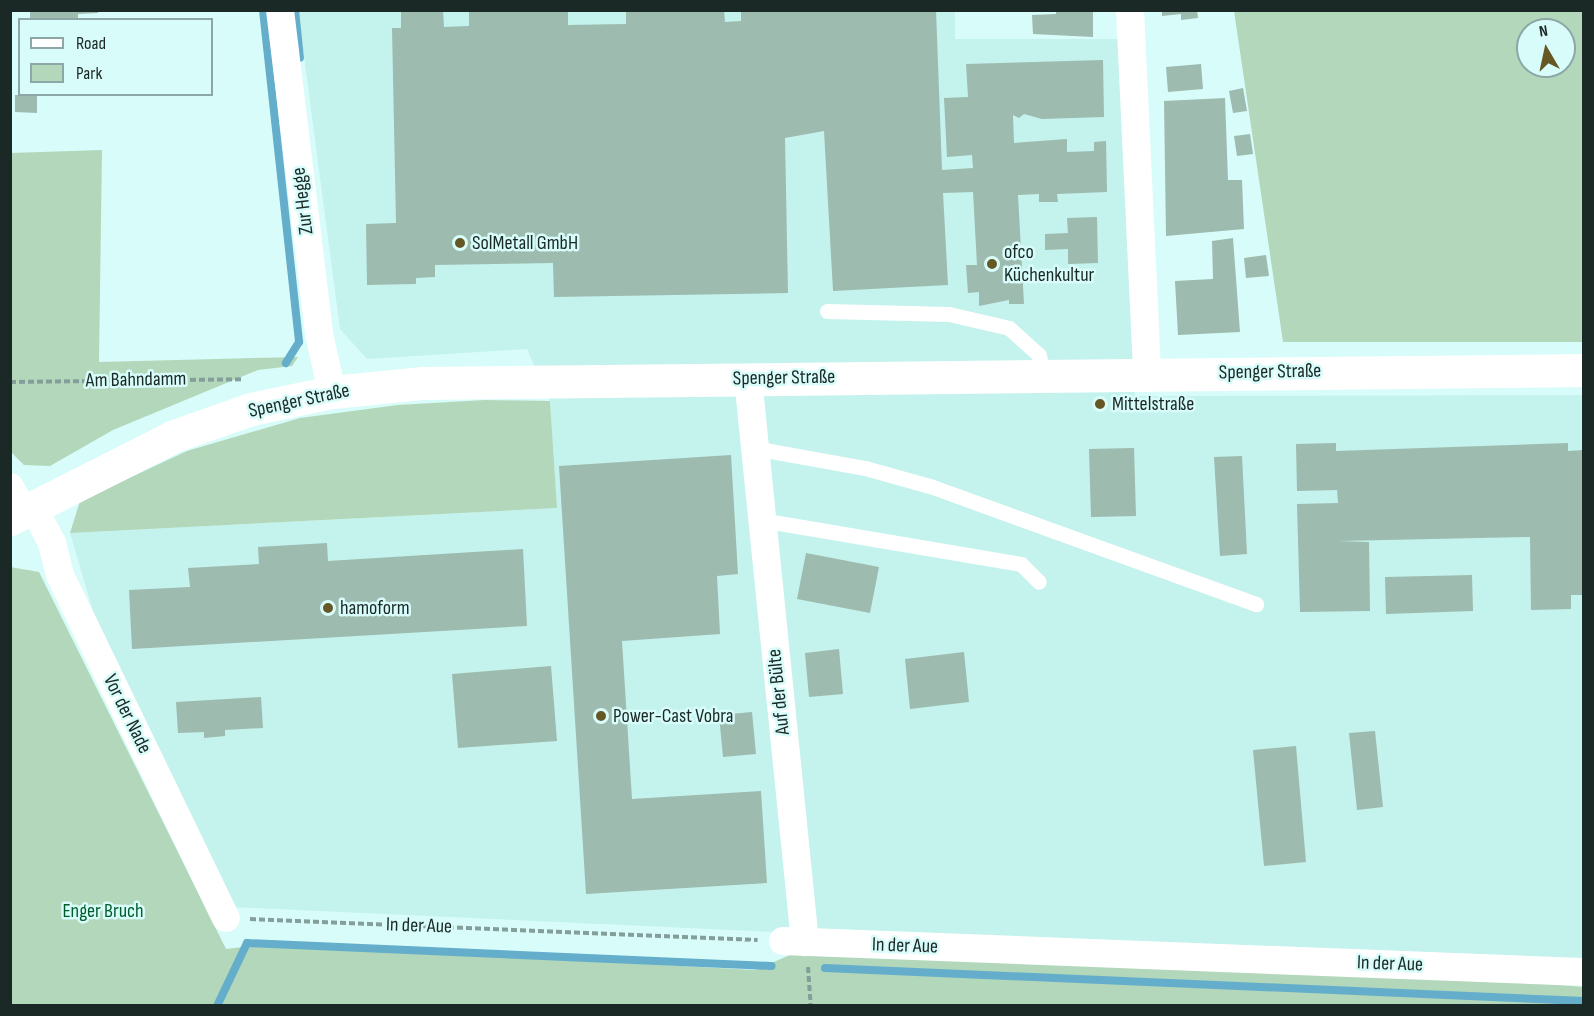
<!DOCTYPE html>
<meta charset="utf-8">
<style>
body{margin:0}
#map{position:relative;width:1594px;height:1016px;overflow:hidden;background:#d8fcf9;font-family:"Sofia Sans Condensed",sans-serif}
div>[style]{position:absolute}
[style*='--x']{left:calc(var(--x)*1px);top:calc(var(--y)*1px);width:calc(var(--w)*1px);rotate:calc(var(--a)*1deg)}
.built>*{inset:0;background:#c4f2ed}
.green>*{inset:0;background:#b2d7ba}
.stream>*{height:8px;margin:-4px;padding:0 4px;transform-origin:4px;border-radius:4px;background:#64adcb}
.building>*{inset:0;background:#9dbbaf}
.path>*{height:4px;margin-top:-2px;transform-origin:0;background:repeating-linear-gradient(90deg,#849e9b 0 6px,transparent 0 9px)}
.lane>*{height:15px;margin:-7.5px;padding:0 7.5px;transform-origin:7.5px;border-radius:7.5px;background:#fff}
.street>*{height:28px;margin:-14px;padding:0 14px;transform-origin:14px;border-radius:14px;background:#fff}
.secondary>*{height:33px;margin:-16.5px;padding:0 16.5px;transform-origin:16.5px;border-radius:16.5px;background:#fff}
.dots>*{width:16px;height:16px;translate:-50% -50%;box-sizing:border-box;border:3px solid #d8fcf9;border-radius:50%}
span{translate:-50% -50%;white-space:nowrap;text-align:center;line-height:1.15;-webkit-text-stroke:5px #d8fcf9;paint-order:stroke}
.street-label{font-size:20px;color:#1a2826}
.poi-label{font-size:20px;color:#1a2826}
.left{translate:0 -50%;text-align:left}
.park-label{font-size:20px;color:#005e2a}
.frame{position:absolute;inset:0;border:12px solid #1a2826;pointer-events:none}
.legend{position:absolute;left:18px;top:18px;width:195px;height:78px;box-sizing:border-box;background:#d8fcf9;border:2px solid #8ca7a5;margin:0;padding:8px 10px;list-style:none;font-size:18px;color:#1a2826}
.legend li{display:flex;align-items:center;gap:12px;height:30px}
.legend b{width:30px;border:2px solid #8ca7a5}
.north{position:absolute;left:1516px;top:18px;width:60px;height:60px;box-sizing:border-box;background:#d8fcf9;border:2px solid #8ca7a5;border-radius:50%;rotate:351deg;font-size:16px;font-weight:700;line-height:24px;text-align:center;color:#1a2826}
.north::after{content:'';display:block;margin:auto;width:21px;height:27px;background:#665825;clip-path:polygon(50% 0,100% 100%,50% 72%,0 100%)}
</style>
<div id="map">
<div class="built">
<i style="clip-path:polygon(955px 10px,955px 39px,1123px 39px,1135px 396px,1583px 395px,1583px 987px,776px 932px,232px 907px,93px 611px,70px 533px,557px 508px,550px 401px,527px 349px,367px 359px,340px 329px,298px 11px)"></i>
</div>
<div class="green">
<i style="clip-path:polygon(evenodd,1234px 11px,1583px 11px,1583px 342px,1283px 342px,1234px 11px,1528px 30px,1564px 30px,1564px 66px,1528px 66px,1528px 30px)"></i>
<i style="clip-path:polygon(102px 150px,99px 362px,298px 357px,292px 366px,258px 370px,113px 430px,50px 466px,24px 465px,10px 451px,11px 153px)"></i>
<i style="clip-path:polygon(485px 400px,550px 401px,557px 508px,70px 533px,80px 501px,187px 451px,300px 418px,398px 405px)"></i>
<i style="clip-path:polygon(10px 567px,39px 572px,226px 949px,270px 944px,755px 970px,790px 955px,1467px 977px,1583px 987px,1583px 1005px,11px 1005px)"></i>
</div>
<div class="stream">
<i style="--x:263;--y:10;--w:334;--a:83.8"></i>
<i style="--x:299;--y:342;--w:25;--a:122"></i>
<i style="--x:295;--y:10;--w:48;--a:84.1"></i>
<i style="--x:825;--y:968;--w:760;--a:2.49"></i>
<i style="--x:217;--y:1006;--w:70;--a:-64.5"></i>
<i style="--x:247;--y:943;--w:525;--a:2.51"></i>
</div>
<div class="building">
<i style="clip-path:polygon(30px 10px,98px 10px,98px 13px,78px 14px,78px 20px,30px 20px)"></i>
<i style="clip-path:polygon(401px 10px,443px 10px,444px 27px,469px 26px,469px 10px,568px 10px,568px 25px,626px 24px,626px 10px,724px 10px,725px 22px,741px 21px,741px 10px,936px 10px,942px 170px,973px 168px,972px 155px,947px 157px,944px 98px,968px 97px,966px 64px,1103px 60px,1104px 117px,1042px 119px,1024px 114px,1019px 118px,1013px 115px,1014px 143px,1067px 139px,1067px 152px,1094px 151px,1094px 142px,1106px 141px,1107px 192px,1057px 194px,1058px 202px,1039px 202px,1039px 194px,1018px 195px,1024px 304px,1009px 304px,1009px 300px,979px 306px,979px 292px,968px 293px,966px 265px,977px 265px,973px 192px,943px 193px,948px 285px,833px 291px,824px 131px,785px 138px,788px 293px,554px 297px,553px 263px,435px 265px,435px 277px,416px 278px,416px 284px,367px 285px,366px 224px,396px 223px,392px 28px,401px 28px)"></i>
<i style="clip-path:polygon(1056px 10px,1093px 10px,1093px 37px,1033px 34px,1032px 15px,1056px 14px)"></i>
<i style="clip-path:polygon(1162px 10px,1197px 10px,1198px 18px,1181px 20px,1181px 14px,1162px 16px)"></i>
<i style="clip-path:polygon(1201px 64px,1203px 89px,1168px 92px,1166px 67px)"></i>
<i style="clip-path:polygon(1243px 88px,1247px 111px,1233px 113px,1229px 91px)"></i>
<i style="clip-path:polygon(15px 95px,37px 95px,37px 113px,15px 112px)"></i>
<i style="clip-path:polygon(1225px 98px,1228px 180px,1242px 180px,1244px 229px,1166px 236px,1164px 101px)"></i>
<i style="clip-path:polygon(1250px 134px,1253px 154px,1237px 156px,1234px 136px)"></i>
<i style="clip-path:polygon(1097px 217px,1098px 263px,1068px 264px,1068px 249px,1045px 250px,1045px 234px,1068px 233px,1067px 218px)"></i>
<i style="clip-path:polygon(1233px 238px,1240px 332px,1178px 335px,1175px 281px,1213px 279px,1212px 241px)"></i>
<i style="clip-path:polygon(1266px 255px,1269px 276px,1246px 278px,1244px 258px)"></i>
<i style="clip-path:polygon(1336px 443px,1336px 451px,1568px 443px,1568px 451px,1584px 450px,1584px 595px,1571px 595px,1571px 609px,1531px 610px,1530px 537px,1338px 541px,1369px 542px,1370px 611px,1300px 612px,1297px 504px,1338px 503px,1337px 490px,1297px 491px,1296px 444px)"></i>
<i style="clip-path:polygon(1134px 448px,1136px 516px,1091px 517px,1089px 449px)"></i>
<i style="clip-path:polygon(731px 455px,738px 574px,717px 576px,720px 634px,622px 641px,632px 799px,761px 791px,767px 883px,586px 894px,559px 466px)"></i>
<i style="clip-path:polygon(1242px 456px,1247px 554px,1220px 556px,1214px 457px)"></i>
<i style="clip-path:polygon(327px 543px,328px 561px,523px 549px,527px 626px,132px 649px,129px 590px,190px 587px,188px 568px,259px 564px,258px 547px)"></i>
<i style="clip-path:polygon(806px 553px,879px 567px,870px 613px,797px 599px)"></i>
<i style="clip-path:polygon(1472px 575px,1473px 611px,1386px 614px,1385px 577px)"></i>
<i style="clip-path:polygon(839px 649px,843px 694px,809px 697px,805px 653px)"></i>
<i style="clip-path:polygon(964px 652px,969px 702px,910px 709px,905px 659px)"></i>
<i style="clip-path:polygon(551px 666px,557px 741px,458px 748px,452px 674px)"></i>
<i style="clip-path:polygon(261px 697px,263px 728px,225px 730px,225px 736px,204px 738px,204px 732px,178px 733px,176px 702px)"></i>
<i style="clip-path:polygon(752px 712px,756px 754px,723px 757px,719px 715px)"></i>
<i style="clip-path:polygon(1375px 731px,1383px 807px,1357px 810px,1349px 733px)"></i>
<i style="clip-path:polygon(1296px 746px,1306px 862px,1264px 866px,1253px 750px)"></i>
</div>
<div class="path">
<i style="--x:10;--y:382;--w:234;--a:-0.7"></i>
<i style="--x:250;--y:919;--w:508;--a:2.37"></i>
<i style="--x:808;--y:967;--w:39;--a:86"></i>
</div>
<div class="lane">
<i style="--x:827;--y:311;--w:122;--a:1.4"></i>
<i style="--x:949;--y:314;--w:62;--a:13.1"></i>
<i style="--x:1009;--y:328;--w:40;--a:42"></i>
<i style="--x:1039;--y:355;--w:20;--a:79"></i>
<i style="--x:754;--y:448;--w:113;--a:10.2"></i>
<i style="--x:865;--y:468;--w:67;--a:15.5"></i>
<i style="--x:930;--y:486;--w:347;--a:19.9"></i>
<i style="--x:761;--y:520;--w:264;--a:9.6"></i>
<i style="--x:1021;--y:564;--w:25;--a:45"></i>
</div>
<div class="street">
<i style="--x:280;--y:10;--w:326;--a:83.1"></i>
<i style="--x:319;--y:334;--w:59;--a:77.4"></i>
<i style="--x:1130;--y:10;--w:364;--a:87.3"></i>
<i style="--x:748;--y:378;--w:567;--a:84.23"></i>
<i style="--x:10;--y:487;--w:29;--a:61"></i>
<i style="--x:33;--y:507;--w:41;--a:62.2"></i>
<i style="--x:52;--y:543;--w:33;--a:76"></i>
<i style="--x:60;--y:575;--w:381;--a:64.2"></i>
<i style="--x:783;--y:941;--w:802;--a:2.22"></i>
</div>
<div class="secondary">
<i style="--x:10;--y:519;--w:184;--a:-26.8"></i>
<i style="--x:174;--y:436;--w:82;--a:-19.3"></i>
<i style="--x:251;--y:409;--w:83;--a:-11.9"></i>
<i style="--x:332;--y:392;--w:90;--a:-5.7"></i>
<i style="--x:422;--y:383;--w:1162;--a:-0.64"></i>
</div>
<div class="dots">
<i style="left:460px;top:243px;background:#665825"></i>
<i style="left:992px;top:264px;background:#665825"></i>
<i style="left:1100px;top:404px;background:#665825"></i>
<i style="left:328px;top:608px;background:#665825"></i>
<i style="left:601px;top:716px;background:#665825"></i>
</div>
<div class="street-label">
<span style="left:303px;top:201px;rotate:-97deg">Zur Hegge</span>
<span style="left:1270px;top:372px;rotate:-1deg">Spenger Straße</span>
<span style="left:784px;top:378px;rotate:-1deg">Spenger Straße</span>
<span style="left:136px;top:380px;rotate:-1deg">Am Bahndamm</span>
<span style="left:299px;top:401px;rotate:-12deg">Spenger Straße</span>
<span style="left:779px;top:692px;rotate:-96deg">Auf der Bülte</span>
<span style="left:127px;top:714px;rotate:64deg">Vor der Nade</span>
<span style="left:419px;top:926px;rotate:2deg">In der Aue</span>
<span style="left:905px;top:946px;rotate:2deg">In der Aue</span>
<span style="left:1390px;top:964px;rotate:2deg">In der Aue</span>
</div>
<div class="poi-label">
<span class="left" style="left:472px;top:243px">SolMetall GmbH</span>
<span class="left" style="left:1004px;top:264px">ofco<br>Küchenkultur</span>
<span class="left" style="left:1112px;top:404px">Mittelstraße</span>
<span class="left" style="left:340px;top:608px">hamoform</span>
<span class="left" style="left:613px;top:716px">Power-Cast Vobra</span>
</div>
<div class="park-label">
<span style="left:103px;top:911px">Enger Bruch</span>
</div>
<div class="frame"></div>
<ul class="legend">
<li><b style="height:8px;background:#fff"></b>Road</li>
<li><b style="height:16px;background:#b2d7ba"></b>Park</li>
</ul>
<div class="north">N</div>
</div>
